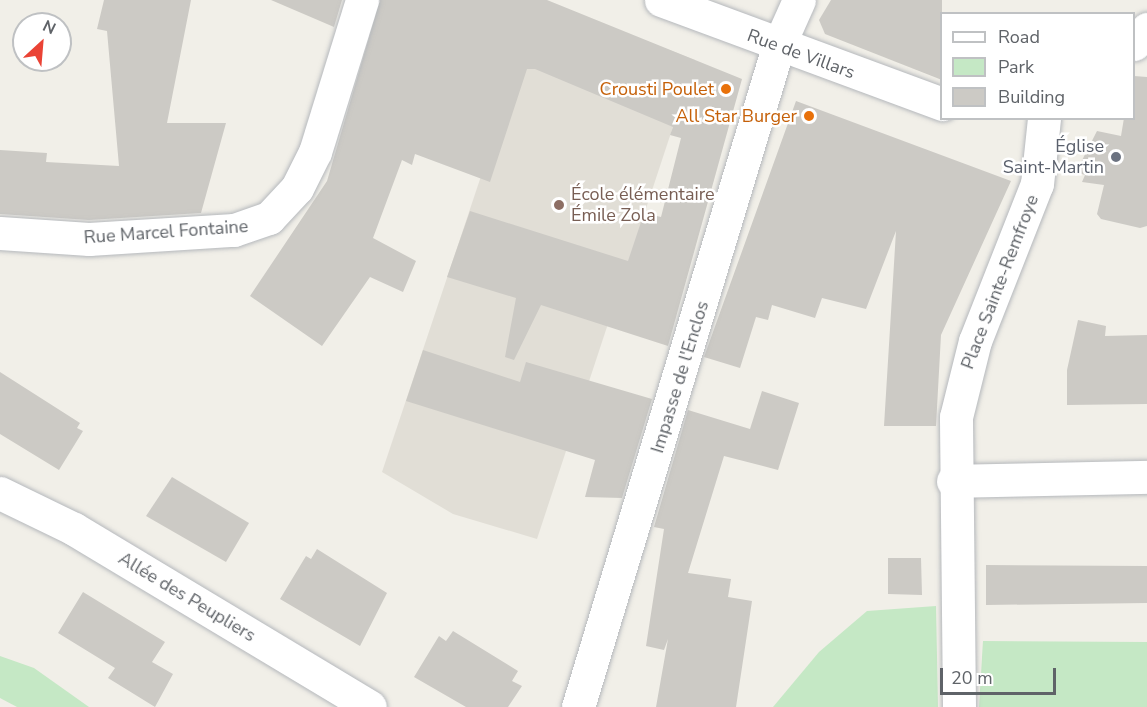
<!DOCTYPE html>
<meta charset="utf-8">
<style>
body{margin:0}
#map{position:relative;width:1147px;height:707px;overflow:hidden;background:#f1efe8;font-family:"Nunito Sans",sans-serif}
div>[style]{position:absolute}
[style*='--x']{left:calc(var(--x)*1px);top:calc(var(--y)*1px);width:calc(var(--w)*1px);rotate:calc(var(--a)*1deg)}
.education>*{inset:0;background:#e1ded6}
.green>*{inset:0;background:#c5e8c5}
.building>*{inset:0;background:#cccac5}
.roads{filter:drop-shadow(0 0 2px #b5b8bc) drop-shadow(0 0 2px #b5b8bc)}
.minor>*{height:33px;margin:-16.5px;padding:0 16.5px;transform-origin:16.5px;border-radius:16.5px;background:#fff}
.tertiary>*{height:33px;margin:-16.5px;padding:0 16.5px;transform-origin:16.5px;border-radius:16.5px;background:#fff}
.dots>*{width:16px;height:16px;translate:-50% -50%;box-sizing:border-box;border:3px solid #fff;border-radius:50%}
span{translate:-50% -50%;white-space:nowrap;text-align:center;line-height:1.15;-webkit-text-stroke:5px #fff;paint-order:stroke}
.street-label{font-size:18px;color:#5f6368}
.food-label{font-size:18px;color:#c56008}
.right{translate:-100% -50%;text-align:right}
.worship-label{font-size:18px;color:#5b616d}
.education-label{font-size:18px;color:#785e54}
.left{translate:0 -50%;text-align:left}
.legend{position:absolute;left:940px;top:12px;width:195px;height:108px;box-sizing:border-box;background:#fff;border:2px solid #bfc1c3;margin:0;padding:8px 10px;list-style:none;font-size:18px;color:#5f6368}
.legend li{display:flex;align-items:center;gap:12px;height:30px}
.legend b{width:30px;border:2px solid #bfc1c3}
.north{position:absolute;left:12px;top:12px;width:60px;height:60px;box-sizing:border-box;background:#fff;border:2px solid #bfc1c3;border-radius:50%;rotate:26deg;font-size:16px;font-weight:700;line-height:24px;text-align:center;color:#5f6368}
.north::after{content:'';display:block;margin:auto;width:21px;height:27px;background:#ea4335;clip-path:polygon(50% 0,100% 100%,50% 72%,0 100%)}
.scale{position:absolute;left:940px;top:668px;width:116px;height:27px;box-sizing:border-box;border:3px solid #5f6368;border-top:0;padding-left:8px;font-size:18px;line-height:21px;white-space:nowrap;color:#5f6368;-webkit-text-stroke:4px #fff;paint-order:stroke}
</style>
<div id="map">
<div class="education">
<i style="clip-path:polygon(540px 0,695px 60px,537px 539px,453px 514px,382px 472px)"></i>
</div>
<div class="green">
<i style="clip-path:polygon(936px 606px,938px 707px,773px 707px,819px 652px,867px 611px)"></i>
<i style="clip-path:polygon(983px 641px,1147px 642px,1147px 707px,979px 707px)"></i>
<i style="clip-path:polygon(0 656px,34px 668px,89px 707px,17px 707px,0 698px)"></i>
</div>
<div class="building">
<i style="clip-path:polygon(104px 0,191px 0,167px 123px,226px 123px,201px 213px,89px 220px,0 214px,0 150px,47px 153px,46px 162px,119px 166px,107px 31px,97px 29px)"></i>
<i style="clip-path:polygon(271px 0,342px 0,334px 27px)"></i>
<i style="clip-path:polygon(380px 0,547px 0,742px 79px,668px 346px,541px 305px,514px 360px,505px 357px,516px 298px,447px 277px,470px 211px,628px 261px,644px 213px,661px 217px,681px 138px,670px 135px,673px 127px,535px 69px,527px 69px,490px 182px,415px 154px,412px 165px,402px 160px,373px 238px,416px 261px,403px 292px,370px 277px,322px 346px,250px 296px,327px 181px)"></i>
<i style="clip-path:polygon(831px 0,942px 0,942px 80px,825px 34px,819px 20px)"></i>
<i style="clip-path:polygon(1134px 76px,1147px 77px,1147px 226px,1140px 228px,1101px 219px,1097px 214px,1104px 185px,1082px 182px,1085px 175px,1076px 172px,1097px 131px,1121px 136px,1124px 118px,1134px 118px)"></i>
<i style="clip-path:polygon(796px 101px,1011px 181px,941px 335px,936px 426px,884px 426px,896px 231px,866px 309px,822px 298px,815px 318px,772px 305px,768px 320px,756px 317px,740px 368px,704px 357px)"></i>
<i style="clip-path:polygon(1078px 320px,1106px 326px,1105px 336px,1147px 335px,1147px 404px,1067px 405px,1067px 370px)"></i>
<i style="clip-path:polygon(423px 350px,520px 382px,526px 362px,652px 399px,622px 498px,585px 497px,595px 460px,406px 401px)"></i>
<i style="clip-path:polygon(0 372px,80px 423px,77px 428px,83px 431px,59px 470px,0 434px)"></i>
<i style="clip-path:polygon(762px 391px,799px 403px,778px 470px,724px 456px,688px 573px,731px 579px,728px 597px,752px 601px,736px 707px,656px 707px,668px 639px,664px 650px,646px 646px,664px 529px,654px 527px,688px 410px,750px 429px)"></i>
<i style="clip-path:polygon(172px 477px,249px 523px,226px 562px,146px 516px)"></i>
<i style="clip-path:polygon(317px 549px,387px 593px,360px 646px,280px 599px,306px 556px,311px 559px)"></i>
<i style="clip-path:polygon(888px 558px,921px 558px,922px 595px,888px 594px)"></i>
<i style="clip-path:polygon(986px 565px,1147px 566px,1147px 603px,986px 605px)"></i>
<i style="clip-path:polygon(83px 592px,165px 642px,152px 662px,173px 674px,155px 707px,108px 678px,115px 668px,58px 633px)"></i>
<i style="clip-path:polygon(453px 631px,518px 671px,512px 681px,522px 686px,508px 707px,466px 707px,414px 677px,439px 636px,446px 641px)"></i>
</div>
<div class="roads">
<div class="minor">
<i style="--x:0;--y:233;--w:89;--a:3.9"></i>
<i style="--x:89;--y:239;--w:145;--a:-3.6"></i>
<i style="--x:234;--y:230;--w:37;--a:-19"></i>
<i style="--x:269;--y:218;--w:41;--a:-47"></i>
<i style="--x:297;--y:188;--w:40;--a:-63.4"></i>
<i style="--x:315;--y:152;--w:159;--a:-72.8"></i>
<i style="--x:953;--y:481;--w:194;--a:-1.2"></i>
<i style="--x:0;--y:493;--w:82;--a:25.9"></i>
<i style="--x:74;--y:529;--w:345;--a:31"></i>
<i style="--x:578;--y:707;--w:690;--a:-73.14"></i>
<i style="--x:778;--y:47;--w:51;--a:-65.9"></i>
<i style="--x:959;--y:707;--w:290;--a:-90.6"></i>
<i style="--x:956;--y:417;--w:78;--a:-76"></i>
<i style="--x:975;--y:341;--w:169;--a:-68.5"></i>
<i style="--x:1037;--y:184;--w:66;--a:-83.9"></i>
</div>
<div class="tertiary">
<i style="--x:661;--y:0;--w:300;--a:20.3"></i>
<i style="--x:1134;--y:44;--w:20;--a:-49"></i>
</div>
</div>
<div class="dots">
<i style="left:726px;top:89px;background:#e8710a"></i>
<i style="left:809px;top:116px;background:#e8710a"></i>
<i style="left:1116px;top:157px;background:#6b7280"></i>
<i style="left:559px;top:205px;background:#8d6e63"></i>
</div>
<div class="street-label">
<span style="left:801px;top:54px;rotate:20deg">Rue de Villars</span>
<span style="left:166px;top:232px;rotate:-4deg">Rue Marcel Fontaine</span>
<span style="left:1000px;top:282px;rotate:-69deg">Place Sainte-Remfroye</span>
<span style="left:680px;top:377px;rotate:-73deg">Impasse de l'Enclos</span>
<span style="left:187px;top:597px;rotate:31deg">Allée des Peupliers</span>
</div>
<div class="food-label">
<span class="right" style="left:714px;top:89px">Crousti Poulet</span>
<span class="right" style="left:797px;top:116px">All Star Burger</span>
</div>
<div class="worship-label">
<span class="right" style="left:1104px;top:157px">Église<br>Saint-Martin</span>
</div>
<div class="education-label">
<span class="left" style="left:571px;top:205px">École élémentaire<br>Émile Zola</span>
</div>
<ul class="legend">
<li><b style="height:8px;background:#fff"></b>Road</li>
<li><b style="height:16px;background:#c5e8c5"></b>Park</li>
<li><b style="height:16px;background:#cccac5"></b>Building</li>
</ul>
<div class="north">N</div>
<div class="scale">20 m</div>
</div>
